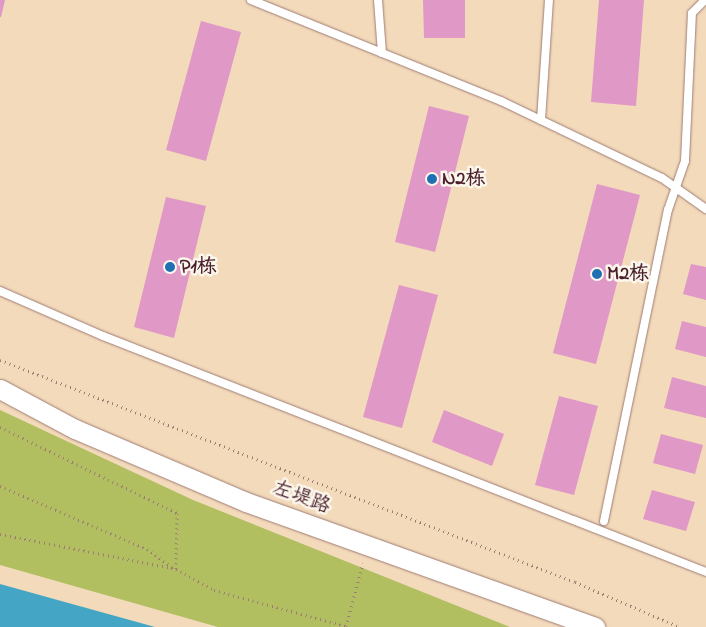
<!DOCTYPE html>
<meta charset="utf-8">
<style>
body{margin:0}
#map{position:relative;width:706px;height:627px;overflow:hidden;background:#f3dabb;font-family:"Indie Flower","LXGW WenKai TC",sans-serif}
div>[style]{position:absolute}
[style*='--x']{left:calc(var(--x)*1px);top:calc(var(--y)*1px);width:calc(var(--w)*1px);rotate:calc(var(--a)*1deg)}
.green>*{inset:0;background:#b1bf61}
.water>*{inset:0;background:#44a6c4}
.building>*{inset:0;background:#e098c6}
.path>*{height:3px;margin-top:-1.5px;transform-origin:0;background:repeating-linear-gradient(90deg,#9e7c73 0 1px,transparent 0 5px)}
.roads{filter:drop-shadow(0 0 1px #9e7c73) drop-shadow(0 0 1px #9e7c73)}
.service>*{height:8px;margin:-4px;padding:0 4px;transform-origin:4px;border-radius:4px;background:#fff}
.tertiary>*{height:19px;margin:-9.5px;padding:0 9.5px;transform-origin:9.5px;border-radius:9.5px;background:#fff}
.dots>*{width:14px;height:14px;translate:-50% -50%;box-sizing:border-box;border:2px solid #fbf7ec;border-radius:50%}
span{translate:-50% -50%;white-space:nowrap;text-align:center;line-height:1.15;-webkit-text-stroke:5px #fbf7ec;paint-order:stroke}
.poi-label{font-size:20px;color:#4a1f2b;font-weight:700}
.left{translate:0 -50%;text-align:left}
.street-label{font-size:20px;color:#4a1f2b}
</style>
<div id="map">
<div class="green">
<i style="clip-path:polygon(0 410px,193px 500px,510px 627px,218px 627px,0 565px)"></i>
</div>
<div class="water">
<i style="clip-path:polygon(0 584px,155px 627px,0 627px)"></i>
</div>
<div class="building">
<i style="clip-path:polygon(0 0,5px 0,1px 17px,0 17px)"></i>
<i style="clip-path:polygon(423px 0,465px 0,465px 38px,424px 38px)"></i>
<i style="clip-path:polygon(599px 0,644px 0,636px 106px,591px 102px)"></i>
<i style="clip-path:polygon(201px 21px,241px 32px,206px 161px,166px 150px)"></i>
<i style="clip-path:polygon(429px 106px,469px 116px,435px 252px,395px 242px)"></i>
<i style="clip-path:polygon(597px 184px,640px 195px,596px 364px,553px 353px)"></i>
<i style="clip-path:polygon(166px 197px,206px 206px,174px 338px,134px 327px)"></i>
<i style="clip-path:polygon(691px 264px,706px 267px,706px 300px,683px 294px)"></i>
<i style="clip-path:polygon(399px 285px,438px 295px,402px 428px,363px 417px)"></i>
<i style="clip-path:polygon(682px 321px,706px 327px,706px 357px,675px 349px)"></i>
<i style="clip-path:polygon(672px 377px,706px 386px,706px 418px,664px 408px)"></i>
<i style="clip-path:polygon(559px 396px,598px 406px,574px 495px,535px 485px)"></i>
<i style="clip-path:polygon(444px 410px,504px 434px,492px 466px,432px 442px)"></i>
<i style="clip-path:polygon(661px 434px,703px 445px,695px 474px,653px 463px)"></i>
<i style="clip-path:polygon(652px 490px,695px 502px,686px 531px,643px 519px)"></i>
</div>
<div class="path">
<i style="--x:0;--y:360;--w:616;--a:21.11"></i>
<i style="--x:575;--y:582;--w:114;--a:23.2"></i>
<i style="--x:0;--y:427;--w:197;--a:25.9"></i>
<i style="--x:177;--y:513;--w:56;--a:91"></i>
<i style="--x:0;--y:486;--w:160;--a:23.2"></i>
<i style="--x:147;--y:549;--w:32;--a:36"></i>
<i style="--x:0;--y:534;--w:179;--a:11.2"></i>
<i style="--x:176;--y:569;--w:43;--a:28.9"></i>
<i style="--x:214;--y:590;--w:140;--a:15.3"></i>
<i style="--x:346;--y:626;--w:65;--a:-74.9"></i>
</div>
<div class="roads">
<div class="service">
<i style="--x:251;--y:0;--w:270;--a:22"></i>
<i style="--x:501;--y:101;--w:178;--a:25.6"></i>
<i style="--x:662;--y:178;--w:54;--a:35.2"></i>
<i style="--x:378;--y:0;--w:53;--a:85.7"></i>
<i style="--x:541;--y:120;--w:120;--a:-86.2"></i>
<i style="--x:0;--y:291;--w:112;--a:23.6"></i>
<i style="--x:103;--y:336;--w:648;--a:21.37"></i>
<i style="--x:604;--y:521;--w:318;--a:-78.4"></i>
<i style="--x:668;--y:210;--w:52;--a:-70.9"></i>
<i style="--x:685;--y:161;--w:148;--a:-87.3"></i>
<i style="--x:692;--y:13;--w:18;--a:-45"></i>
</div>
<div class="tertiary">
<i style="--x:0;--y:389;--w:85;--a:28.1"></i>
<i style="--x:75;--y:429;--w:186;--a:23.1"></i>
<i style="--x:246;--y:502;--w:371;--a:19.7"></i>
</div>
</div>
<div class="dots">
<i style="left:432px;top:179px;background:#1f6fb2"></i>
<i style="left:170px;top:267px;background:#1f6fb2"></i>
<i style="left:597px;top:274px;background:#1f6fb2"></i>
</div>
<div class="poi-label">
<span class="left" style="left:442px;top:179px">N2栋</span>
<span class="left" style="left:180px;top:267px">P1栋</span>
<span class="left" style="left:607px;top:274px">M2栋</span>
</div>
<div class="street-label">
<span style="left:301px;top:498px;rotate:20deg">左堤路</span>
</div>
</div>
